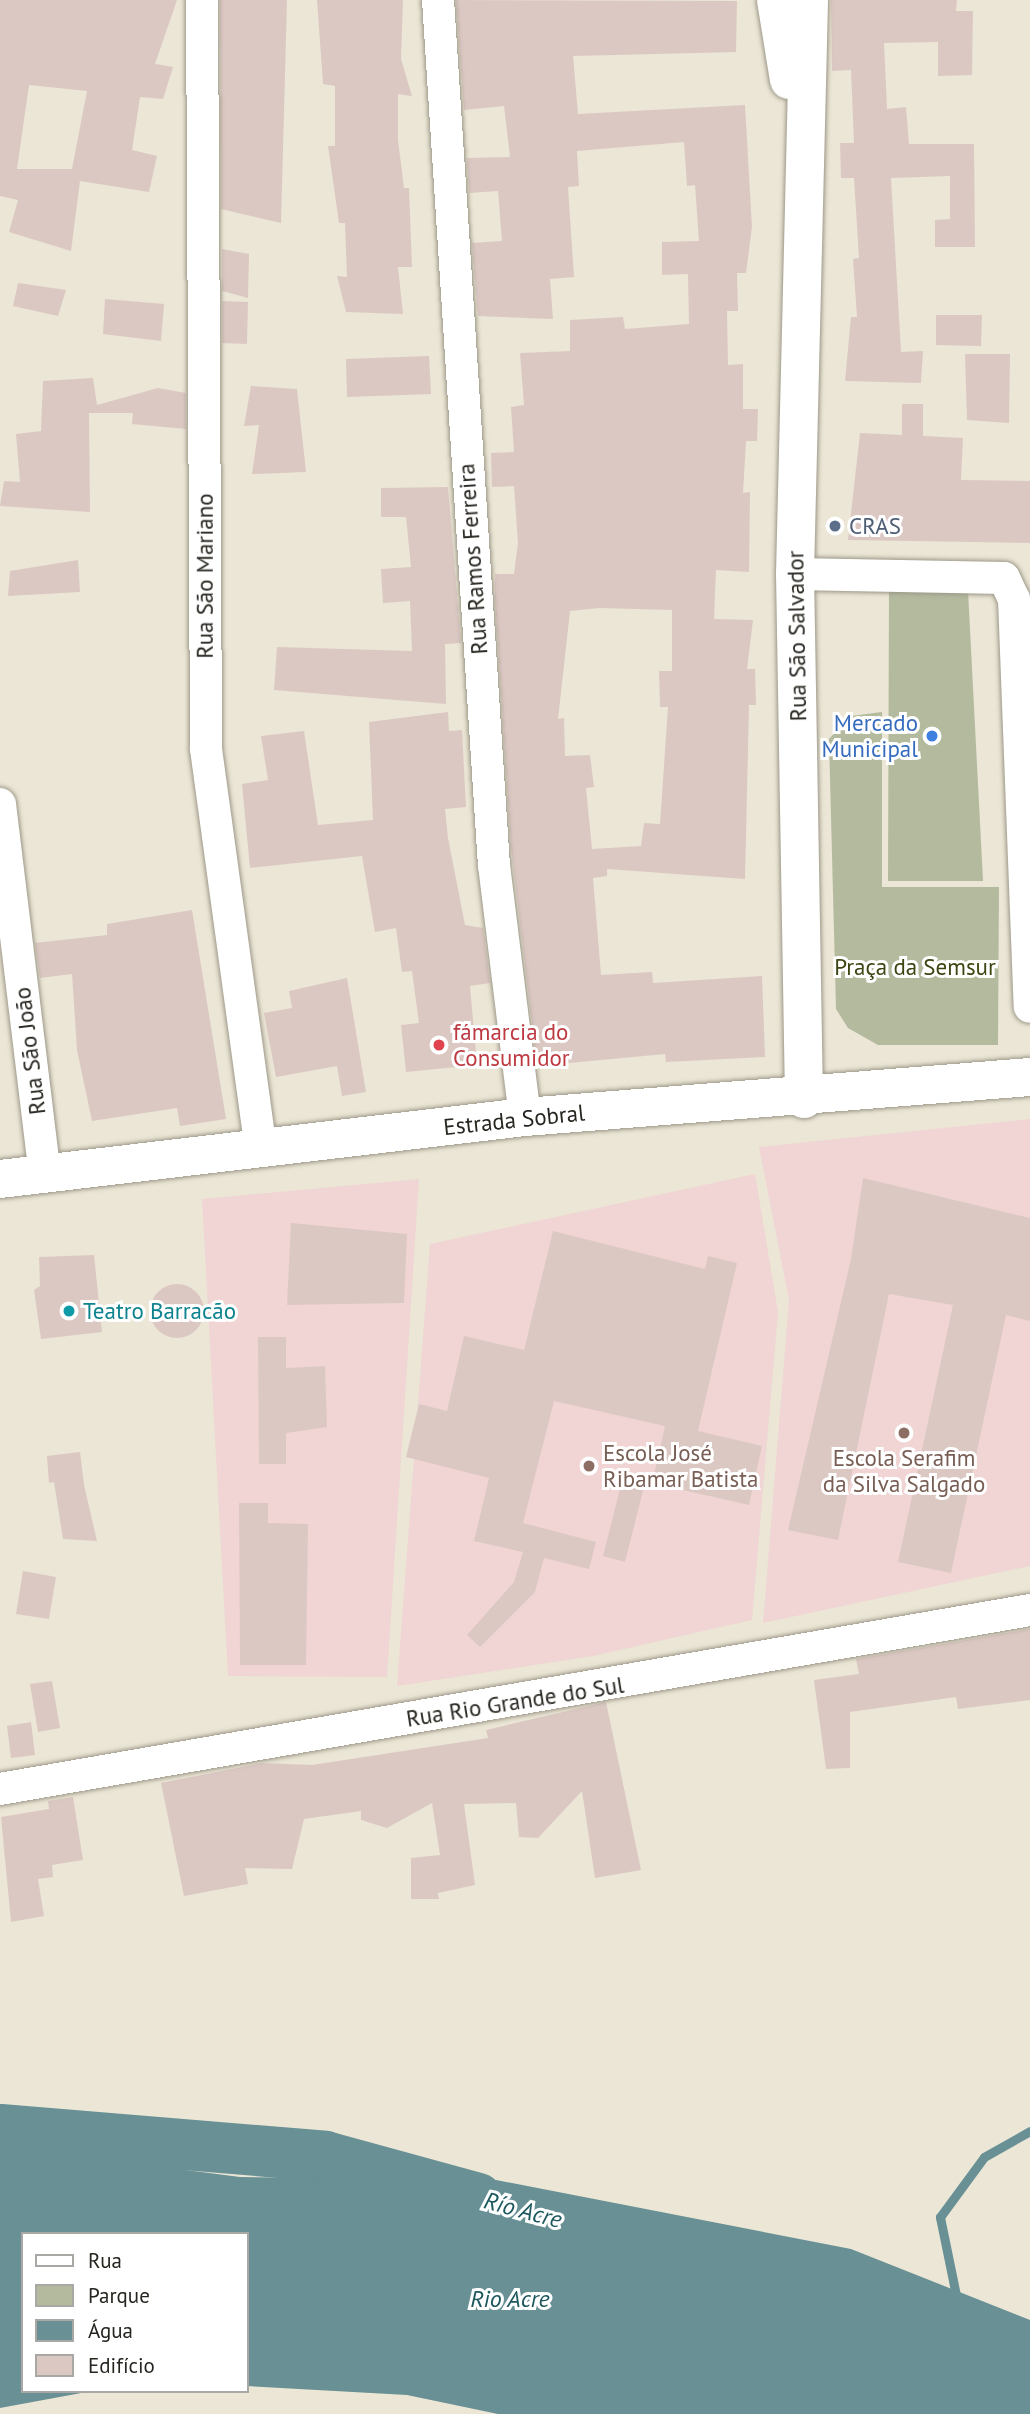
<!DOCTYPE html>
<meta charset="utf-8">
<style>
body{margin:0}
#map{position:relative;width:1030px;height:2414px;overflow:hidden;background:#ebe6d5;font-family:"PT Sans",sans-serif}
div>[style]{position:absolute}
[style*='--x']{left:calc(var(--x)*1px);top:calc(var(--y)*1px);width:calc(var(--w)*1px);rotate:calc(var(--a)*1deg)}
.education>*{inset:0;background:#f0d5d4}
.green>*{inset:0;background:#b3ba9e}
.water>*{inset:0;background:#689095}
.stream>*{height:9px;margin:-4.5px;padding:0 4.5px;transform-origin:4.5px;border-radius:4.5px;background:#689095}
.river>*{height:51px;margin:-25.5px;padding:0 25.5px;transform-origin:25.5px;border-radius:25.5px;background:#689095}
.building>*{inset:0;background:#dcc8c3}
.round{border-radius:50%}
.roads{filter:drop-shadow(0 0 2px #9d9889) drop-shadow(0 0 2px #9d9889)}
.minor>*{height:32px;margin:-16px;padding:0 16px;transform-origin:16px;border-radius:16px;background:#fff}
.tertiary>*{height:38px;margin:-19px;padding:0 19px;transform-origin:19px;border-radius:19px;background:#fff}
.dots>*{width:19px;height:19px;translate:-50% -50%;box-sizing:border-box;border:4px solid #fff;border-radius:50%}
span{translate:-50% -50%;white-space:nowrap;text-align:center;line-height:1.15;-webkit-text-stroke:6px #fff;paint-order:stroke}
.service-label{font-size:23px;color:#4e5e75}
.left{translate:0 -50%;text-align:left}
.street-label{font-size:23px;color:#27251f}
.shop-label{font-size:23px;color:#366cbe}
.right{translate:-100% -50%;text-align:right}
.park-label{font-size:23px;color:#3c4511}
.health-label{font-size:23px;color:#be3a42}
.culture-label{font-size:23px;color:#0d838f}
.education-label{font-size:23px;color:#785e54}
.water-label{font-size:24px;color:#1e585f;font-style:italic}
.legend{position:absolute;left:21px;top:2232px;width:228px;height:161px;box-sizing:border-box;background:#fff;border:2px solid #a9a8a5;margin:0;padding:9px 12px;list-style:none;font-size:21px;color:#27251f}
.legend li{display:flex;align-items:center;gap:14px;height:35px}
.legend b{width:35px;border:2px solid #a9a8a5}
</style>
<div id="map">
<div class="education">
<i style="clip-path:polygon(1030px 1119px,1030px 1566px,763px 1623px,789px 1300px,759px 1147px)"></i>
<i style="clip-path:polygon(755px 1174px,778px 1312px,752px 1620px,593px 1656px,397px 1686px,430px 1244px)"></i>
<i style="clip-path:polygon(419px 1179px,387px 1677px,228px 1676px,202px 1199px)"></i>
</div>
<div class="green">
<i style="clip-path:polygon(889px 588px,968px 591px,983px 881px,888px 881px)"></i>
<i style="clip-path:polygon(882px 712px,882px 887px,999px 887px,998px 1045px,878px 1045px,848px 1028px,836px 1009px,829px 739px,851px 716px)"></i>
</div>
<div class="water">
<i style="clip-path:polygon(0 2146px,240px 2177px,496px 2180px,851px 2249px,1030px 2320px,1030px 2414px,498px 2414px,407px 2395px,247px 2386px,247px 2234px,23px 2234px,23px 2391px,92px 2391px,0 2408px)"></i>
</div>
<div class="stream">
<i style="--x:957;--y:2300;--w:85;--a:-101.6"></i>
<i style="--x:940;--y:2217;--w:74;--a:-53.7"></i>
<i style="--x:984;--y:2157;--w:53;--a:-29.5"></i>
</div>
<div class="river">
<i style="--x:0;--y:2129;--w:326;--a:4.7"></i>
<i style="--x:325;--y:2156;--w:158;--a:15.4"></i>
</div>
<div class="building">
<i style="clip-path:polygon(evenodd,0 0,177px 0,155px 64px,173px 67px,163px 99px,140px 97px,132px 150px,157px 156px,149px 192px,80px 181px,71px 251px,9px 232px,18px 200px,0 196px,0 0,29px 85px,87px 91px,72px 169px,17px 169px,29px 85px)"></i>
<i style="clip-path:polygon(220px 0,287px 0,281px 223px,221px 209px)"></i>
<i style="clip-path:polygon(317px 0,403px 0,401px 59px,412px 96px,398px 94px,398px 140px,404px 188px,409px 188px,412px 267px,398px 267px,403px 314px,346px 312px,337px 276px,347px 277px,345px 223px,339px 223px,328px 146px,335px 146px,335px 86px,323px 84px)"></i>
<i style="clip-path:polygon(evenodd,456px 0,737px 1px,736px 52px,573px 56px,578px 114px,745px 105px,752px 227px,746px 273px,737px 273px,738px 311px,727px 311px,728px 365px,743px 364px,743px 409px,758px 409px,757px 441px,746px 441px,743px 493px,750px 492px,749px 572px,716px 570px,714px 619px,753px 620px,747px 669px,755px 669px,756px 705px,749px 705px,745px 879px,607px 869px,607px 876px,593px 878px,601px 975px,652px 972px,653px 983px,762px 976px,765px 1057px,666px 1062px,665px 1054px,537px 1066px,511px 847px,495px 600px,495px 574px,514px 574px,518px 543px,514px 486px,492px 487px,491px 453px,514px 452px,511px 407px,524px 405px,520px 353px,570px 351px,570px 320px,623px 317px,625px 329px,689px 324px,688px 274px,662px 275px,662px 242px,699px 241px,695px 185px,687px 186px,684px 142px,577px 151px,579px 186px,568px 187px,574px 277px,550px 279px,553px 319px,478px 316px,472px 243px,502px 241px,498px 191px,469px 193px,467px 158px,510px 157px,504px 106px,464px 110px,456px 0,599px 608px,672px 610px,672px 671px,659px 671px,660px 707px,668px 707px,660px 824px,644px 823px,641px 846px,592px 849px,586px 788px,594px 787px,590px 755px,565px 756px,564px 718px,558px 719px,570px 611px,599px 608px)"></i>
<i style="clip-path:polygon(831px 0,957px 0,956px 11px,973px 11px,972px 75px,938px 76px,938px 42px,884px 43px,887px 109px,906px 107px,909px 144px,974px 144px,975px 247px,935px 247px,935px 220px,950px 219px,950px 176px,891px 178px,901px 352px,923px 351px,921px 383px,845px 381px,851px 317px,857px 317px,853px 259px,859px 258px,854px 178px,841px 178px,840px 143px,854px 143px,851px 70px,832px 71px)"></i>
<i style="clip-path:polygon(222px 249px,249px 254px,248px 298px,222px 291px)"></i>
<i style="clip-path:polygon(18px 283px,66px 290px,58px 316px,13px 306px)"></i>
<i style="clip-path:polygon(105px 299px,164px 304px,161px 341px,103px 334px)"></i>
<i style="clip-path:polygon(222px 301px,248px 302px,247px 344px,222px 343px)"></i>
<i style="clip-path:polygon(936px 315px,982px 315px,981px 346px,936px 345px)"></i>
<i style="clip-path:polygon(965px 354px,1010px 354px,1009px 423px,967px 420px)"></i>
<i style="clip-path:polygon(429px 356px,431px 394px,347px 397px,346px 359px)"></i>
<i style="clip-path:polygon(93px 378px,97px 405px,158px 388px,186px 393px,186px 429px,132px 424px,133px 413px,89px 413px,90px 512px,0 506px,4px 481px,20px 482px,16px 434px,41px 431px,43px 381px)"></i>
<i style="clip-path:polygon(251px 386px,297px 389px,306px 472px,252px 474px,259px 425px,244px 426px)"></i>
<i style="clip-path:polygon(902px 404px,923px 404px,923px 436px,963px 438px,961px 480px,1030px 481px,1030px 543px,848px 540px,860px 433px,902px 435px)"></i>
<i style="clip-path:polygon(448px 487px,461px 643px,445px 644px,446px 704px,274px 690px,277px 647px,412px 651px,410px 601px,383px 603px,381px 569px,411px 567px,406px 517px,381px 517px,381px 488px)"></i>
<i style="clip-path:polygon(78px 560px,80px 592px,8px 596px,10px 571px)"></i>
<i style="clip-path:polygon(448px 712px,449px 731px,462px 730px,466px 807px,445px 809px,448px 838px,465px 925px,483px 928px,490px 983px,470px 986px,477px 1065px,406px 1072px,401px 1025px,419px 1023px,412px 971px,402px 972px,396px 928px,375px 932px,362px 856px,250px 868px,242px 784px,268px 780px,261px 736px,304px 731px,318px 825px,373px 820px,369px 722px)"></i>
<i style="clip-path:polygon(192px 910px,226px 1119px,180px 1126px,177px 1108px,92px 1121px,77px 1050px,72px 974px,40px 978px,35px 943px,107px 935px,107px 924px)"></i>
<i style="clip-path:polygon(347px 978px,366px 1092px,342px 1096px,337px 1066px,276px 1077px,264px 1013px,292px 1008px,289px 991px)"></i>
<i style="clip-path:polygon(863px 1178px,1030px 1218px,1030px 1321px,1006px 1315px,951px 1573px,898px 1562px,953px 1305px,889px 1294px,838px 1540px,788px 1530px,851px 1259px)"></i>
<i style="clip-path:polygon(291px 1223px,407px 1234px,404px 1303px,287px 1305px)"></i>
<i style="clip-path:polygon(553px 1231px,705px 1269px,708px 1256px,737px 1263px,698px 1431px,762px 1446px,749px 1505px,652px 1483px,665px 1426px,554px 1401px,523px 1523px,596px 1542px,589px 1569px,544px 1558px,535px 1592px,480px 1647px,467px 1635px,514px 1582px,523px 1552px,474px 1541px,489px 1478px,406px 1457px,419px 1404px,447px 1411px,464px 1336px,524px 1350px)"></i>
<i style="clip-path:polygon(94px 1255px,102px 1332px,41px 1339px,34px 1290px,40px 1286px,39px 1257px)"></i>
<i class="round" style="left:150px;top:1284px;width:54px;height:54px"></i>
<i style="clip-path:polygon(258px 1337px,286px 1337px,286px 1368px,325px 1366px,327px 1427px,286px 1433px,286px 1464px,259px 1464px)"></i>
<i style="clip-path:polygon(80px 1452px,84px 1485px,97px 1541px,63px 1539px,54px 1482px,49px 1483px,47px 1456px)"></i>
<i style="clip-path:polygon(622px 1481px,644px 1487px,625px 1562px,603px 1556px)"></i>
<i style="clip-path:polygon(239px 1503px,268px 1503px,268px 1523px,308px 1524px,306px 1665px,240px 1665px)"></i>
<i style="clip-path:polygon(23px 1571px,56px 1577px,49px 1619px,16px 1614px)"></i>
<i style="clip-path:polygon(1030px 1629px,1030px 1700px,958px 1709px,956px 1697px,850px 1712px,850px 1768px,826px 1769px,814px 1680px,859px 1674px,856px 1659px)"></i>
<i style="clip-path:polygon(52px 1681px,60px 1728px,38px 1732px,30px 1684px)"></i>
<i style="clip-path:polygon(606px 1702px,641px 1870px,595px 1878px,582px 1791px,538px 1838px,519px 1837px,516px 1803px,464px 1804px,475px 1885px,438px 1893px,439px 1899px,411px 1899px,411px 1858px,440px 1855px,432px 1803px,387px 1828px,361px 1820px,361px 1811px,304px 1819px,292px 1869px,245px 1868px,248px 1884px,184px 1896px,161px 1783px,262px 1763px,312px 1765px,488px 1738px,486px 1730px)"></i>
<i style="clip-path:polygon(31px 1722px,35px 1755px,11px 1758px,7px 1726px)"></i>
<i style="clip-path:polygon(73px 1797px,83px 1860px,52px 1865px,53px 1877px,38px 1879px,44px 1916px,11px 1922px,1px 1817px,49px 1809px,48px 1801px)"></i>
</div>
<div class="roads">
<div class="minor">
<i style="--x:202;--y:0;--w:749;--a:89.69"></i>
<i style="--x:206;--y:749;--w:404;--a:82.2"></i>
<i style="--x:438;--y:0;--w:867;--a:86.3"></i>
<i style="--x:494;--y:865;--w:254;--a:83"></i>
<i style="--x:795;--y:574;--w:209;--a:1.1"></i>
<i style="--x:1004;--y:578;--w:23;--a:65"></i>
<i style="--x:1014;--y:599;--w:408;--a:87.8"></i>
<i style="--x:0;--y:804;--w:373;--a:83.1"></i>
<i style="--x:0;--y:1789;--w:1045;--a:-9.86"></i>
</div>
<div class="tertiary">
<i style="--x:776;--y:0;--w:81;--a:80.8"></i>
<i style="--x:804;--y:1099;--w:525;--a:-90.98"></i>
<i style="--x:795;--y:574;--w:574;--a:-88.6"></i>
<i style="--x:0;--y:1179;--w:529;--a:-6.74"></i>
<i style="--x:525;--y:1117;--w:507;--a:-4.53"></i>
</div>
</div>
<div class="dots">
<i style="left:835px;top:526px;background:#5c6f8a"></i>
<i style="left:932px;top:736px;background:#3f7fe0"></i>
<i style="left:439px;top:1045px;background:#e0444e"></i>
<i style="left:69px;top:1311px;background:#0f9aa8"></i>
<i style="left:904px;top:1433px;background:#8d6e63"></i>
<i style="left:589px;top:1466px;background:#8d6e63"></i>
</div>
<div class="service-label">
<span class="left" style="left:849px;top:526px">CRAS</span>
</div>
<div class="street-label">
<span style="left:473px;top:559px;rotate:-94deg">Rua Ramos Ferreira</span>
<span style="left:205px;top:576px;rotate:-90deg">Rua São Mariano</span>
<span style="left:797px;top:636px;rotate:-91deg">Rua São Salvador</span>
<span style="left:30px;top:1051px;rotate:-97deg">Rua São João</span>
<span style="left:514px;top:1120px;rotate:-6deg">Estrada Sobral</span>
<span style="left:515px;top:1702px;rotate:-9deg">Rua Rio Grande do Sul</span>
</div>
<div class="shop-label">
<span class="right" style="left:918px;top:736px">Mercado<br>Municipal</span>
</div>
<div class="park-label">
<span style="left:915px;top:967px">Praça da Semsur</span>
</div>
<div class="health-label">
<span class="left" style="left:453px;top:1045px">fámarcia do<br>Consumidor</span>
</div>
<div class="culture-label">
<span class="left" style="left:83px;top:1311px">Teatro Barracão</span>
</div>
<div class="education-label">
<span class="left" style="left:603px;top:1466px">Escola José<br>Ribamar Batista</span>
<span style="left:904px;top:1471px">Escola Serafim<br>da Silva Salgado</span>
</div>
<div class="water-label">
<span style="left:523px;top:2210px;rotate:15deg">Río Acre</span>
<span style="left:510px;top:2299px">Rio Acre</span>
</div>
<ul class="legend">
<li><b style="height:9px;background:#fff"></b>Rua</li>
<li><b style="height:19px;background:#b3ba9e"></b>Parque</li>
<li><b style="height:19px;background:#689095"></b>Água</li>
<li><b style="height:19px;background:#dcc8c3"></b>Edifício</li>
</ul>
</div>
